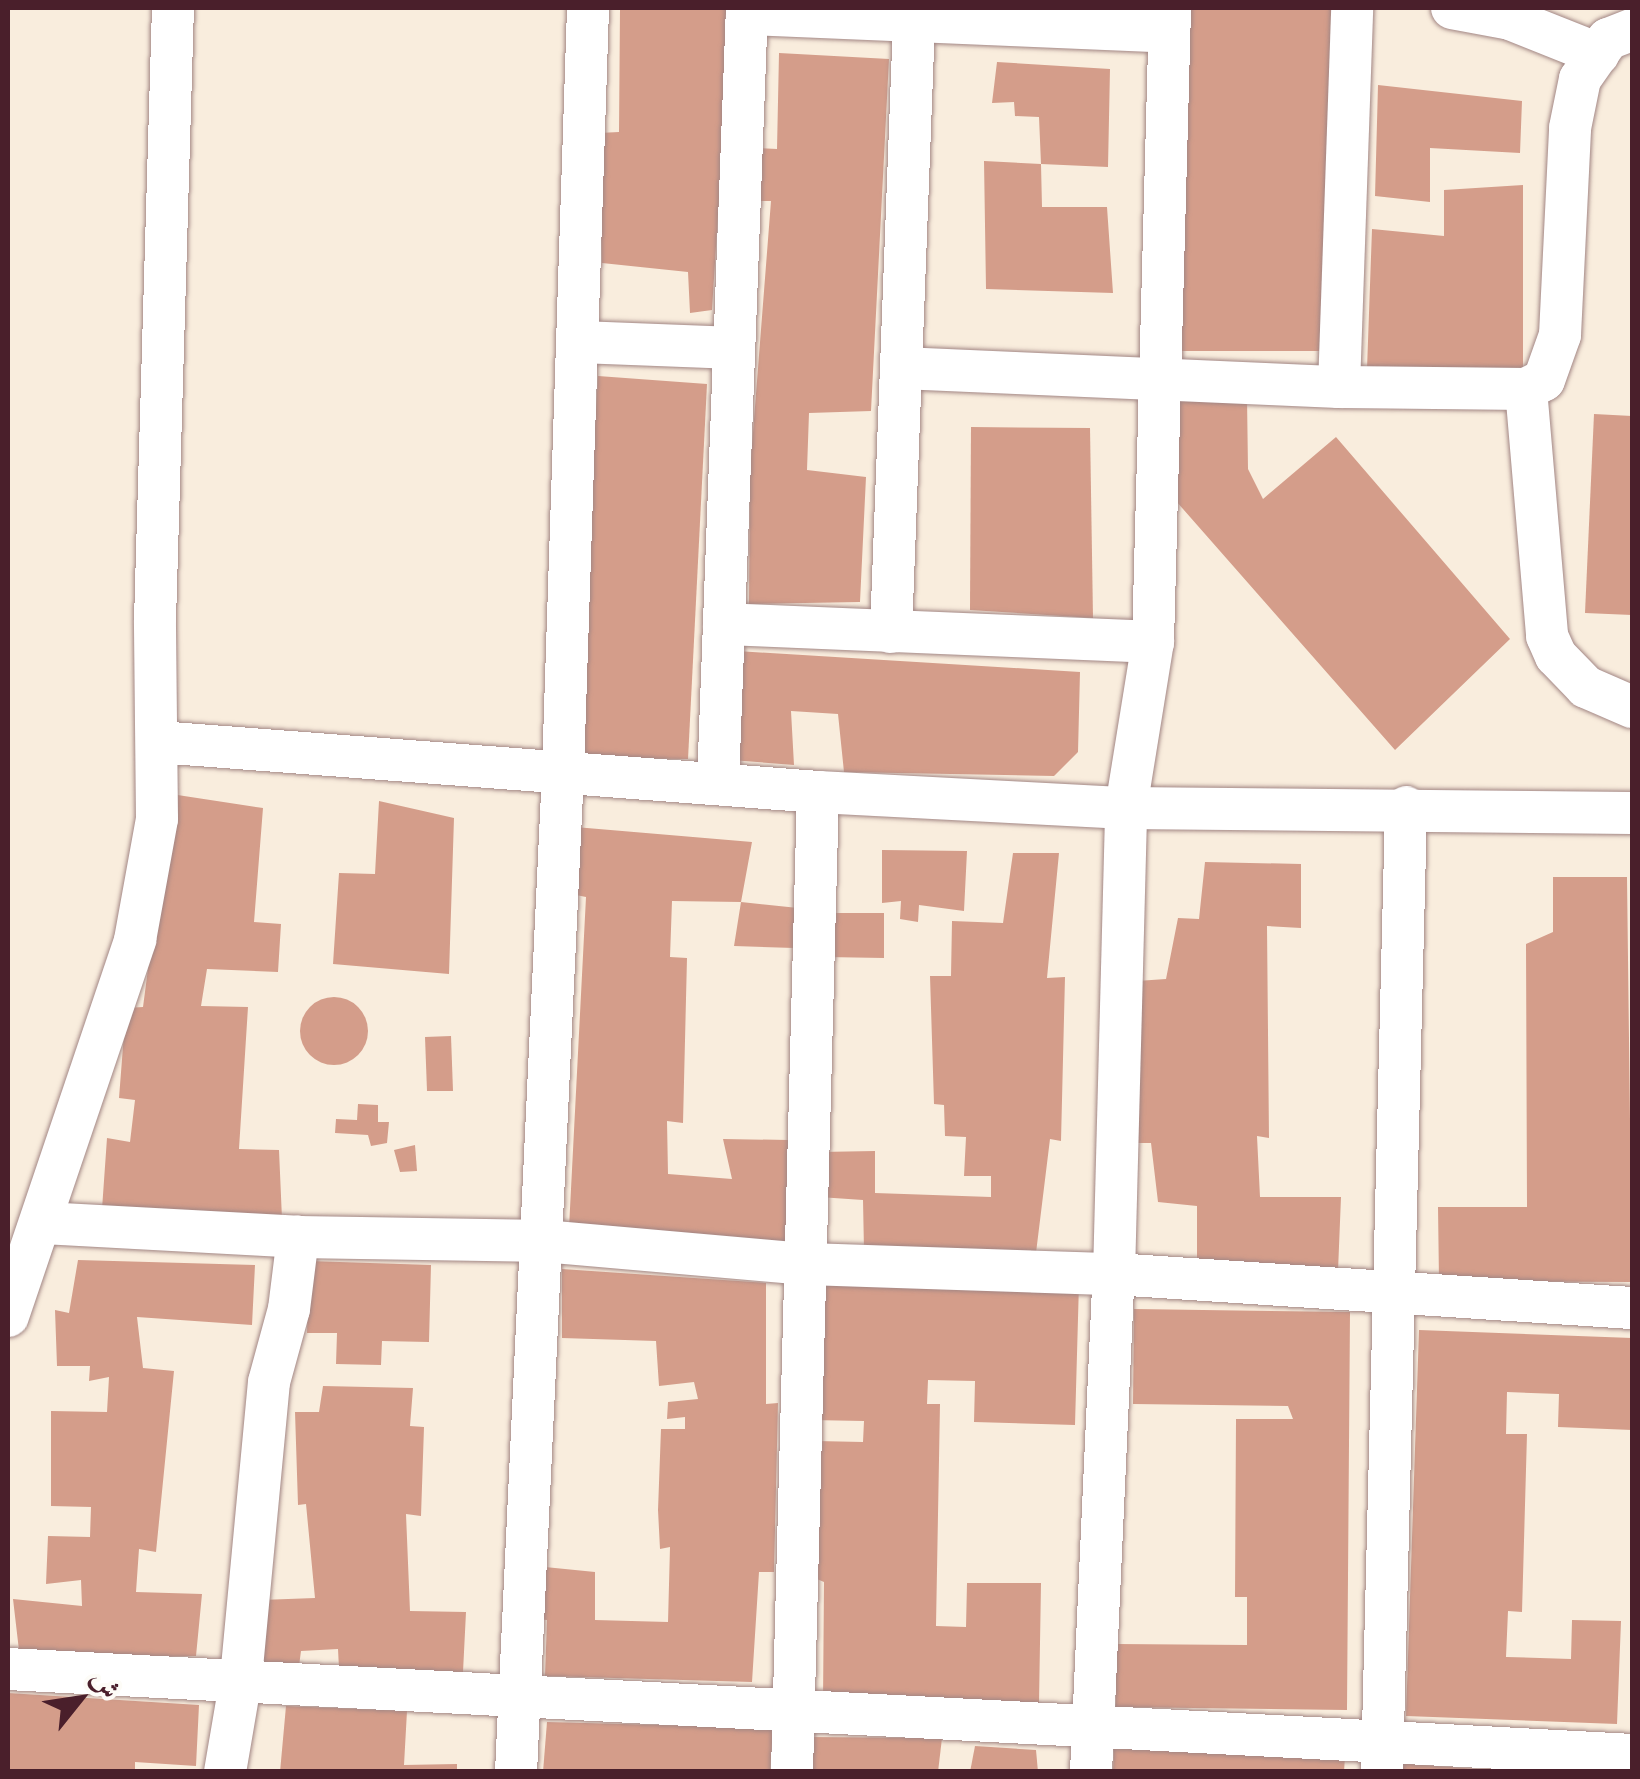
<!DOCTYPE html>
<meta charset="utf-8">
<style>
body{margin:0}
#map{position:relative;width:1640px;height:1779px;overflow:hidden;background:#f9eddd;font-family:"EB Garamond",Amiri,serif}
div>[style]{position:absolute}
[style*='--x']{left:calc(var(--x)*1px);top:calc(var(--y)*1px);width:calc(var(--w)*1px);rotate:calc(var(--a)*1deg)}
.building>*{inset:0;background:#d49d8a}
.round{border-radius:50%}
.roads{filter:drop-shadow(0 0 2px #a28684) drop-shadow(0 0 2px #a28684)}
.street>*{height:42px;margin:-21px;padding:0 21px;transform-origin:21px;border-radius:21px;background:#fff}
span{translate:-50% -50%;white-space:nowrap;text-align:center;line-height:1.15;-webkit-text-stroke:9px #fdfcf7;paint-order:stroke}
.frame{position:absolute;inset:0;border:10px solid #4a1f2b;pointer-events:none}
.north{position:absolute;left:30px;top:1649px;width:100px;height:100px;-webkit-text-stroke:8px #fdfcf7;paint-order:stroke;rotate:60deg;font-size:28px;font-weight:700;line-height:40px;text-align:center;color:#4a1f2b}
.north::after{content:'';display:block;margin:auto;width:35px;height:45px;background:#4a1f2b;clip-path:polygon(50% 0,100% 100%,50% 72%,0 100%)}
</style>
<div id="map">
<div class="building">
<i style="clip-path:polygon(620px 8px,731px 8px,712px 310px,690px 313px,688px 272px,602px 263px,599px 133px,619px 132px)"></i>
<i style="clip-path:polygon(1186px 8px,1331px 8px,1325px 351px,1178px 351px)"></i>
<i style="clip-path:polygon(779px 53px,889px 59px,871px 411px,809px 413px,807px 470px,866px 477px,860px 602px,749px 604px,750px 471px,771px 201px,757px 201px,759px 148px,777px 149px)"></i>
<i style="clip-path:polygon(997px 62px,1110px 69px,1108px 167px,1041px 164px,1039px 117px,1015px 116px,1014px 102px,992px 103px)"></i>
<i style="clip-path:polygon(1378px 85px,1522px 101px,1520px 153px,1430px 148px,1430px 202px,1375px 196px)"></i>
<i style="clip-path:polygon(984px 161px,1041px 164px,1042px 207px,1107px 207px,1113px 293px,986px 289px)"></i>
<i style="clip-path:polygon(1523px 185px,1523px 370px,1367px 369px,1372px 229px,1444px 236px,1444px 190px)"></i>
<i style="clip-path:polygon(598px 376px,707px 384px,688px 759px,576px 758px)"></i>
<i style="clip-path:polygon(1175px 396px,1247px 398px,1248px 469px,1263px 499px,1336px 437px,1510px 639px,1395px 750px,1176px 501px)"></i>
<i style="clip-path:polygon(1594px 414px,1632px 416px,1632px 615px,1585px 613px)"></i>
<i style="clip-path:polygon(971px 427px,1090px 428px,1093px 618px,970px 610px)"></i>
<i style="clip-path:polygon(737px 651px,1080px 672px,1078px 752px,1054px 776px,844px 772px,838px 714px,791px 711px,794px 765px,731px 760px)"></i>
<i style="clip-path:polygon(171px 794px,263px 808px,254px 922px,281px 924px,278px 972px,207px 969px,201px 1006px,248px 1007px,239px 1149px,279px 1150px,282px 1219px,102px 1209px,107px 1138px,130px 1142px,135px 1100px,119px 1098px,126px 1008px,143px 1007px)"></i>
<i style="clip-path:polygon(379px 801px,454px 818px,449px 974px,333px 964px,339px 873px,375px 874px)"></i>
<i style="clip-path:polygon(575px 827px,752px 842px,741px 902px,798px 908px,794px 948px,734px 946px,741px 902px,672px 901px,670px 957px,687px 958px,683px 1123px,667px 1121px,668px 1174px,732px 1179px,723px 1139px,788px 1140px,787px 1244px,569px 1228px,586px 897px,576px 895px)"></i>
<i style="clip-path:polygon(882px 850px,967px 851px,964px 911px,919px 905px,918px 922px,900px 919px,901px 901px,882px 903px)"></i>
<i style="clip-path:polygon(1013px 853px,1059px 853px,1047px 978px,1065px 977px,1061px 1141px,1050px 1139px,1035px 1261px,864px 1251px,863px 1200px,819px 1197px,820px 1152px,875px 1151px,875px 1193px,991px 1197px,991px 1176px,964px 1176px,966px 1137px,945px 1136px,944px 1105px,934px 1104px,930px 976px,951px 976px,952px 921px,1003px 923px)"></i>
<i style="clip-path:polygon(1205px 862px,1301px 864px,1301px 928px,1267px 926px,1269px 1138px,1257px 1136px,1260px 1197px,1341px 1197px,1338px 1271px,1197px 1266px,1197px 1206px,1158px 1202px,1151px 1143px,1136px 1143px,1137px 981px,1166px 979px,1178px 918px,1199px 919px)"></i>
<i style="clip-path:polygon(1553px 877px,1627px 877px,1632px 1282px,1439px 1281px,1438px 1207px,1527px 1207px,1526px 944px,1553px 932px)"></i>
<i style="clip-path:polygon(826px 913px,884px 913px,884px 958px,826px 957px)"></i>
<i class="round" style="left:300px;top:997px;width:68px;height:68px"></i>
<i style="clip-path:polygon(451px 1036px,453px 1091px,427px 1091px,425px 1037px)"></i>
<i style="clip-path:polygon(358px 1104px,378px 1105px,378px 1122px,389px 1122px,387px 1143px,371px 1146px,368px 1135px,335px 1133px,336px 1119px,357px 1120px)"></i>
<i style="clip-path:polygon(415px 1145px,417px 1171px,400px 1172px,394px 1150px)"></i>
<i style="clip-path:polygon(78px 1260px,255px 1265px,252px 1325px,137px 1317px,143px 1368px,174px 1371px,156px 1552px,139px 1549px,136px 1592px,202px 1594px,196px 1656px,20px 1659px,13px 1599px,82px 1606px,81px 1580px,46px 1584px,48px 1536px,90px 1537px,91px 1507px,51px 1506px,51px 1411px,107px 1412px,109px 1377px,89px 1381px,90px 1366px,57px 1366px,55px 1310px,69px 1313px)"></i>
<i style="clip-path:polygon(309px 1261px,431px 1265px,429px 1342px,382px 1341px,381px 1365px,336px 1364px,337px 1333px,307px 1333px)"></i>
<i style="clip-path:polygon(562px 1269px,766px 1283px,766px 1404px,778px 1403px,774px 1572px,759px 1572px,752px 1682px,545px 1676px,547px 1620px,535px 1619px,535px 1566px,595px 1572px,595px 1620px,668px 1622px,670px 1547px,660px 1549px,658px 1510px,661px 1429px,685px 1429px,685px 1417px,667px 1419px,668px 1402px,698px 1399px,694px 1382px,659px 1386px,656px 1341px,562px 1338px)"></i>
<i style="clip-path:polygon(816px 1275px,1079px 1283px,1075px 1425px,974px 1422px,975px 1381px,928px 1380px,927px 1404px,940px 1404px,936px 1626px,966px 1627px,967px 1583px,1041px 1583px,1039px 1703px,823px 1701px,824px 1582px,812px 1577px,816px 1441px,863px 1442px,864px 1421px,811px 1420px)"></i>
<i style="clip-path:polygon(1134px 1309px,1350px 1312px,1347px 1710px,1116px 1707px,1116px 1644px,1247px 1645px,1247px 1597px,1235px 1597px,1236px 1419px,1293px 1419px,1288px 1406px,1133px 1404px)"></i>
<i style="clip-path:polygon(1419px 1330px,1632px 1338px,1632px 1430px,1558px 1427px,1559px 1394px,1507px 1392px,1506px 1434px,1527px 1434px,1522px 1612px,1508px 1611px,1506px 1657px,1571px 1659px,1572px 1620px,1621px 1621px,1617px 1724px,1406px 1716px)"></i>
<i style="clip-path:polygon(323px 1386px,413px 1388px,410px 1426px,424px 1427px,421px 1516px,406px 1514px,410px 1611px,466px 1612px,463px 1672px,339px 1669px,338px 1649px,301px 1651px,299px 1666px,255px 1663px,261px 1600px,315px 1598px,306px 1504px,298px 1505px,295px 1412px,319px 1412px)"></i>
<i style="clip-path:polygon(8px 1693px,199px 1705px,196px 1766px,135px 1762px,135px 1772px,8px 1772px)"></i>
<i style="clip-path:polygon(286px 1706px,407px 1711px,404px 1765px,457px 1764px,457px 1772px,280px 1772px)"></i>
<i style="clip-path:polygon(547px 1722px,773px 1728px,770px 1772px,543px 1772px)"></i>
<i style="clip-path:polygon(805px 1737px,942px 1738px,938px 1772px,803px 1772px)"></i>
<i style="clip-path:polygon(975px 1746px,1036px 1750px,1038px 1772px,970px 1772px)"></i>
<i style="clip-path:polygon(1114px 1748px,1345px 1756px,1344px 1772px,1113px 1772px)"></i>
<i style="clip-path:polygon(1395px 1763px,1478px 1769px,1478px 1772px,1394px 1772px)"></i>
</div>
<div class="roads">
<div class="street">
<i style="--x:1452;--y:8;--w:59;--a:10.7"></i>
<i style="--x:1510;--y:19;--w:95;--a:21.7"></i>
<i style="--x:747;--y:14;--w:421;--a:2.4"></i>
<i style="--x:581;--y:342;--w:153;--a:2.2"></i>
<i style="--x:901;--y:368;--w:438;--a:2.5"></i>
<i style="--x:1339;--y:387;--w:187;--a:0.6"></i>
<i style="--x:1526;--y:389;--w:20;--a:-27"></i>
<i style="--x:1544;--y:380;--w:48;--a:-70.4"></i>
<i style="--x:1560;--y:335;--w:207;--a:-87.2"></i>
<i style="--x:1570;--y:128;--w:50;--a:-78.5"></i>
<i style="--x:1580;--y:79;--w:49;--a:-55"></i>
<i style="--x:1608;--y:39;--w:26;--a:-21"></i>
<i style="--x:1339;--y:387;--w:379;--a:-88"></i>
<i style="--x:1526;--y:389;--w:248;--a:85.1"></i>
<i style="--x:1547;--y:636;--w:22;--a:66"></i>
<i style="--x:1556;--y:656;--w:43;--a:45.9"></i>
<i style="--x:1586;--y:687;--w:50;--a:23.5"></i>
<i style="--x:724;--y:624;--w:429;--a:2.4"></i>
<i style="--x:891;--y:632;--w:610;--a:-87.84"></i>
<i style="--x:158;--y:742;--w:662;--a:4.33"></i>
<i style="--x:818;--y:792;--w:308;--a:3"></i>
<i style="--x:1126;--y:808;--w:506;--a:0.57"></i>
<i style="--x:718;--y:783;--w:776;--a:-87.86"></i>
<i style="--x:43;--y:1223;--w:255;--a:3.1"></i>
<i style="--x:298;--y:1237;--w:245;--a:0.9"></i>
<i style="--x:543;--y:1241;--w:265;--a:5"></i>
<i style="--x:807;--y:1264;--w:307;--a:1.9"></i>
<i style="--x:1114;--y:1274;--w:519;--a:3.76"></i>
<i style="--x:8;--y:1316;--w:397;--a:-71.3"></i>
<i style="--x:135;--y:940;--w:123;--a:-79.7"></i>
<i style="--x:157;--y:819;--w:199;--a:-90.6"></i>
<i style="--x:155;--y:620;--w:612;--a:-88.32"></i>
<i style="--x:8;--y:1669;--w:1626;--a:3.03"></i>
<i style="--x:1382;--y:1771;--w:964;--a:-88.57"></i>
<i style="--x:225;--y:1772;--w:95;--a:-80.3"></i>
<i style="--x:241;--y:1678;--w:297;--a:-84.6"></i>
<i style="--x:269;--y:1382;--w:76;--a:-74.7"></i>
<i style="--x:289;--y:1309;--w:73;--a:-82.9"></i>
<i style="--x:516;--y:1772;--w:1003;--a:-87.31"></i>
<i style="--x:563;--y:770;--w:762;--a:-88.12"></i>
<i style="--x:792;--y:1772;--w:980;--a:-88.48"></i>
<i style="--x:1091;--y:1772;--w:499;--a:-87.4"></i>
<i style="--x:1114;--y:1274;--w:466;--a:-88.5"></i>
<i style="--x:1126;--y:808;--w:168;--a:-80.8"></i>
<i style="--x:1153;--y:642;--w:634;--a:-88.46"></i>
</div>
</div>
<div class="frame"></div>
<div class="north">ش</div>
</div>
